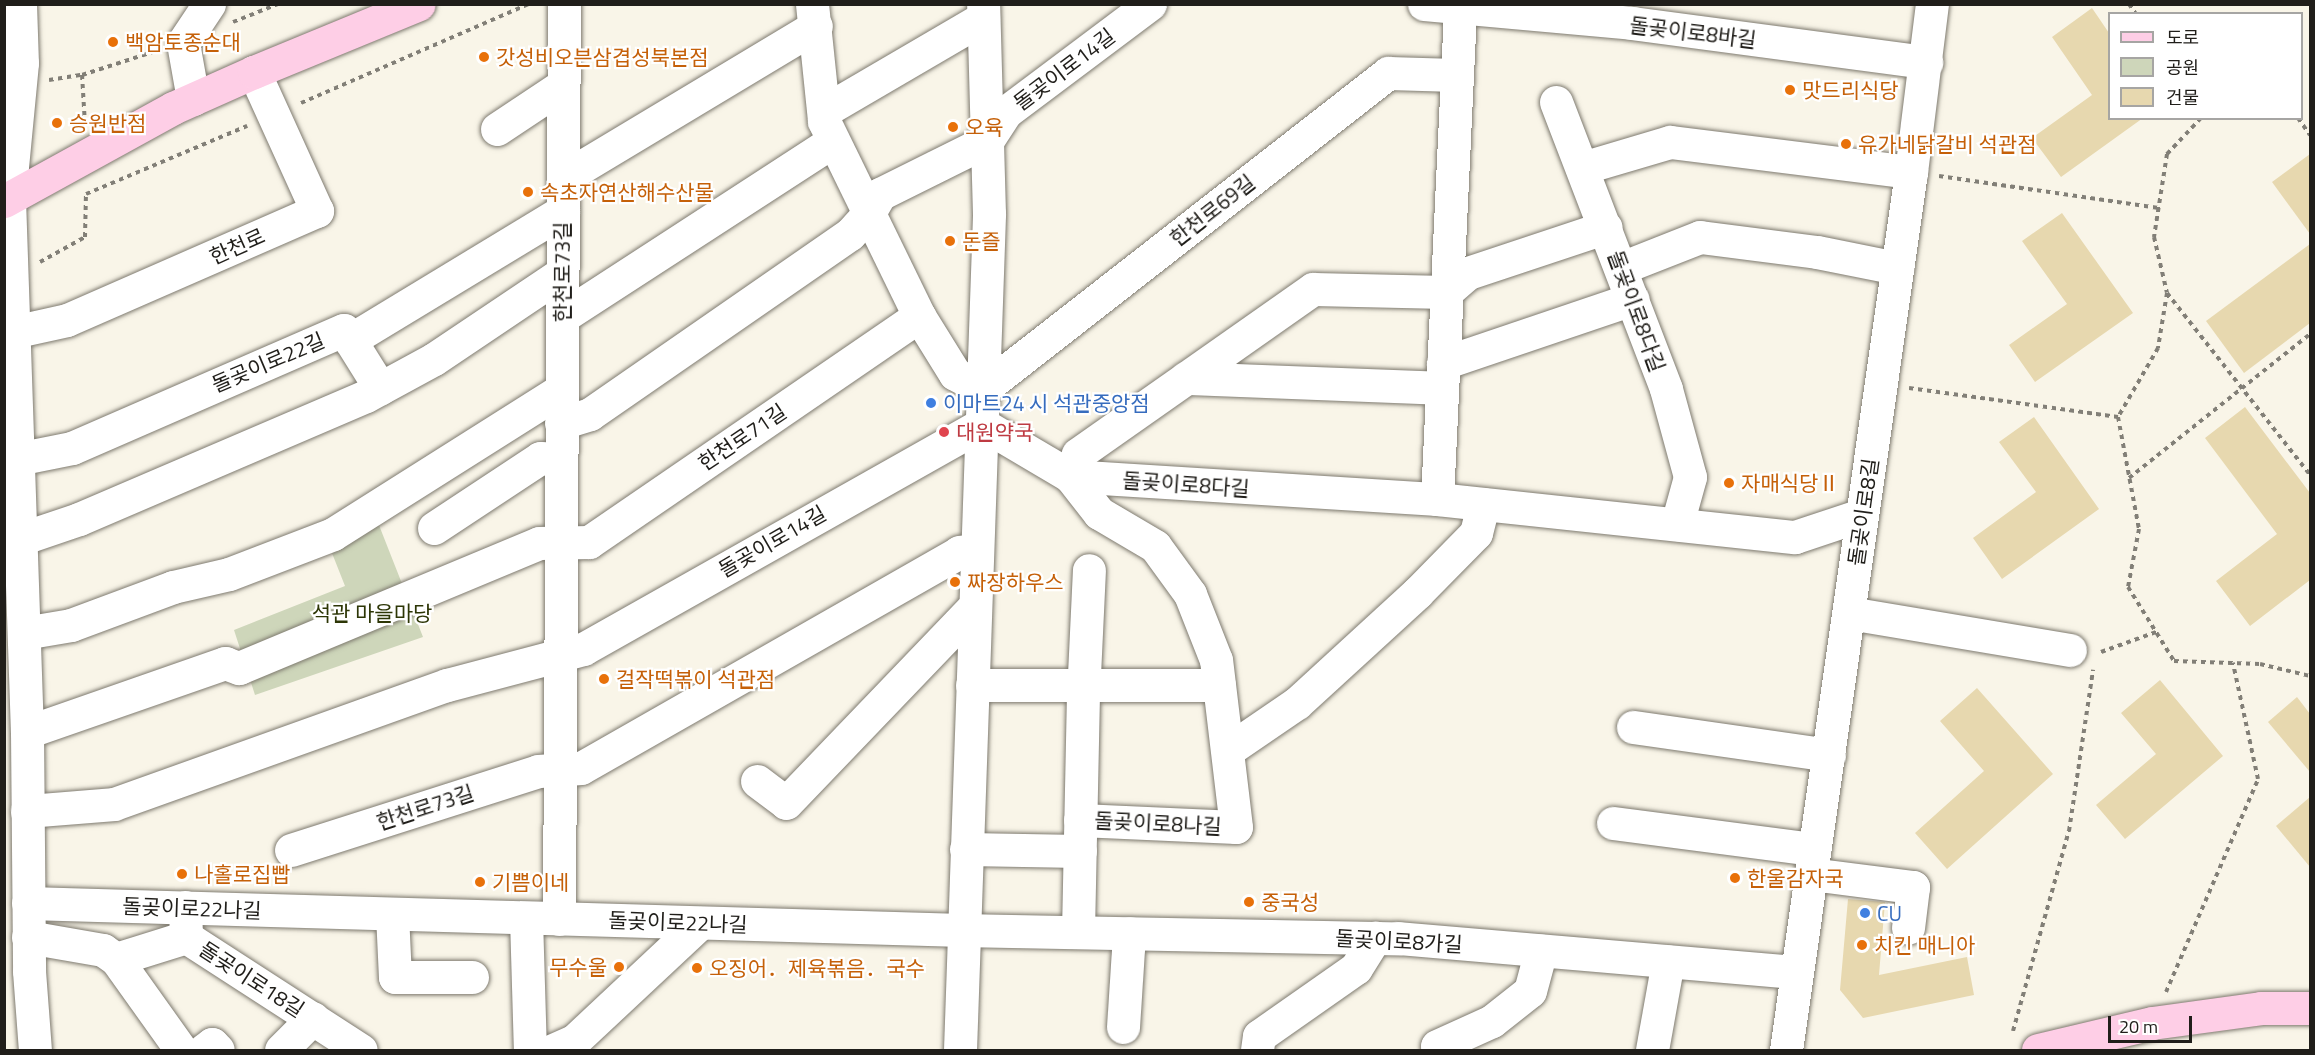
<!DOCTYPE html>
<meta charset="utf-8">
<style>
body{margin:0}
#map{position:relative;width:2315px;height:1055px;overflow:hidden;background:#f9f5e8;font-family:"Titillium Web","Noto Sans KR",sans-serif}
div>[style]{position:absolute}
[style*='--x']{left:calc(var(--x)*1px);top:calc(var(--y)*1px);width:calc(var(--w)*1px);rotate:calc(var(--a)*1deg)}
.green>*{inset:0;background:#ced6ba}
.building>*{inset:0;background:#e7d8af}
.path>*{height:4px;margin-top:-2px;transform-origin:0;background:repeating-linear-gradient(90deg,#827f77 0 4.5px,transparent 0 9px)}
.roads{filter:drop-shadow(0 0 2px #7e7a6f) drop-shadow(0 0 2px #7e7a6f)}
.minor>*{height:33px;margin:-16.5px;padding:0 16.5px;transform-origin:16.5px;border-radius:16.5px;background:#fff}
.major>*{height:33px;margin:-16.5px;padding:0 16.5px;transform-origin:16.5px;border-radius:16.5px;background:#fecee6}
.dots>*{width:16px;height:16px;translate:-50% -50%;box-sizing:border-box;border:3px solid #fff;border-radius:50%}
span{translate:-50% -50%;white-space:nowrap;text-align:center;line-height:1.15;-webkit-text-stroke:4.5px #fff;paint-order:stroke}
.street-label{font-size:21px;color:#201e1a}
.food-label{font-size:21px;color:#c56008}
.left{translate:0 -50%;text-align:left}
.right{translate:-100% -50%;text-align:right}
.shop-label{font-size:21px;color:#366cbe}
.health-label{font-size:21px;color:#be3a42}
.park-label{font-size:21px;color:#2d3606}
.frame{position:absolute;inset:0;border:6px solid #201e1a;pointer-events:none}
.legend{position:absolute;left:2108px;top:12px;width:195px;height:108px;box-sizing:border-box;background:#fff;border:2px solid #a6a5a3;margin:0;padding:8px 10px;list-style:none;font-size:18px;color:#201e1a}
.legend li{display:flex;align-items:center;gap:12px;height:30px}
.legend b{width:30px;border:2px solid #a6a5a3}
.scale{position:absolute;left:2108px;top:1016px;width:84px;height:27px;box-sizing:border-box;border:3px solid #201e1a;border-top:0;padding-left:8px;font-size:18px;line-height:21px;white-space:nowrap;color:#201e1a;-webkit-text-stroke:4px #fff;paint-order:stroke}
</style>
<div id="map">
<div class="green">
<i style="clip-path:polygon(375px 515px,423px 637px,255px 695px,234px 630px,345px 586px,328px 543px)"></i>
</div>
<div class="building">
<i style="clip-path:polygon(2092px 8px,2109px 33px,2109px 118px,2143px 118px,2061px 177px,2032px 138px,2092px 95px,2052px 37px)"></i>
<i style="clip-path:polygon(2310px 154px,2310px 234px,2272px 182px)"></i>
<i style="clip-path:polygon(2062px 213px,2133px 313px,2035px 382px,2009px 345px,2067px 304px,2022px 241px)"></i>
<i style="clip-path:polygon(2310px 244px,2310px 323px,2244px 373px,2206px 321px)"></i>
<i style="clip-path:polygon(2245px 407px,2310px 493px,2310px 580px,2250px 626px,2216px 581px,2277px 534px,2205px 438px)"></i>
<i style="clip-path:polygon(2034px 417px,2099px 509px,2002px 579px,1973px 538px,2036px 492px,1999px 442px)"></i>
<i style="clip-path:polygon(2160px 680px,2223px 756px,2125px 839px,2096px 805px,2156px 754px,2121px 713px)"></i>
<i style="clip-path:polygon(1977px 688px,2053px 774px,1947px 869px,1915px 833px,1984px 771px,1940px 721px)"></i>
<i style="clip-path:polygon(2297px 697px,2310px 714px,2310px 772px,2268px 722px)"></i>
<i style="clip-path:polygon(2310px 797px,2310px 867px,2276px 826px)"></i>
<i style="clip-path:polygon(1848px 899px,1885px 902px,1879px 975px,1967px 957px,1974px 995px,1863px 1018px,1840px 990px)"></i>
</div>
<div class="path">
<i style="--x:2129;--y:4;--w:12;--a:55"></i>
<i style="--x:233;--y:22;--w:48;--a:-21.8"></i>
<i style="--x:82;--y:75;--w:78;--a:-18"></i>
<i style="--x:49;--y:80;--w:33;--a:-9"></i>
<i style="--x:82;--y:75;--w:49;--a:86.5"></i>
<i style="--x:301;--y:103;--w:249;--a:-23.5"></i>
<i style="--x:2201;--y:118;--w:50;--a:133.4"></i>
<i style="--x:2167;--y:154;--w:84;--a:98.9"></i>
<i style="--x:2154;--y:237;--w:57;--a:76.9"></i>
<i style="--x:2167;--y:293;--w:56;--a:99.3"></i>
<i style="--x:2158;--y:348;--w:80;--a:120.1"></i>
<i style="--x:2118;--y:417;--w:114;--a:79.4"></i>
<i style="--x:2139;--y:529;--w:59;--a:100.7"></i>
<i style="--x:2128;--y:587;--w:87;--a:58.1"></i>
<i style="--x:2174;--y:661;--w:86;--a:2"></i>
<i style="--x:2260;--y:664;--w:51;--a:13.5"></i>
<i style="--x:2298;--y:118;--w:21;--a:55"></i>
<i style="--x:1939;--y:176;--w:222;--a:8.3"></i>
<i style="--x:86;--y:194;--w:175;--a:-22.9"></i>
<i style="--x:40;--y:262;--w:51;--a:-29.1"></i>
<i style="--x:85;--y:237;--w:43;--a:-88.7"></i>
<i style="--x:2167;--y:293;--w:231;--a:51.8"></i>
<i style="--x:1909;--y:388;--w:211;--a:7.9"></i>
<i style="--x:2129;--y:478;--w:231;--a:-38.5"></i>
<i style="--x:2101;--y:652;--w:59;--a:-20"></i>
<i style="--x:2166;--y:992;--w:232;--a:-66.6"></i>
<i style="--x:2258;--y:779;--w:119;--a:-102.2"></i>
<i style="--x:2013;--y:1031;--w:208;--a:-74.4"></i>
<i style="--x:2069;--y:831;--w:163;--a:-81.5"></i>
</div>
<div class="roads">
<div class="minor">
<i style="--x:20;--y:4;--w:59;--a:88.1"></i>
<i style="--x:22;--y:63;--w:137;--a:95.5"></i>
<i style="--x:9;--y:199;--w:533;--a:88.07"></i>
<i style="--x:27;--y:732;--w:239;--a:89.5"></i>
<i style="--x:29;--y:971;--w:79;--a:85.7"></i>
<i style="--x:812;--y:4;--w:118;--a:84.1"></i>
<i style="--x:824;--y:121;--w:217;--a:64"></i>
<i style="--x:919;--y:316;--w:68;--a:58.2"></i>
<i style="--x:955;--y:374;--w:32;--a:28"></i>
<i style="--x:983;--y:389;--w:514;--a:-37.96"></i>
<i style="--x:1388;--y:73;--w:68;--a:1.7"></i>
<i style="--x:1424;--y:4;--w:209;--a:5.2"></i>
<i style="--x:1632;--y:23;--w:297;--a:7.6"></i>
<i style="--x:193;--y:99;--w:57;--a:-100.1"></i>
<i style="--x:183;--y:43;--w:47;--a:-56.3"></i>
<i style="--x:1556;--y:102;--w:307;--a:69"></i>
<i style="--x:1666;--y:389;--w:91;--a:74.7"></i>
<i style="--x:1690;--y:477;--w:49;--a:105.5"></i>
<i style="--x:824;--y:111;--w:184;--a:-30.3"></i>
<i style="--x:497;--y:129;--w:79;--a:-33.7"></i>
<i style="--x:1582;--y:168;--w:92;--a:-16.5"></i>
<i style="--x:1670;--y:142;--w:243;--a:7.1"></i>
<i style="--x:563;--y:178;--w:295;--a:-31"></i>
<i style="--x:1621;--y:268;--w:85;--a:-21.4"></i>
<i style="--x:1700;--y:237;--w:118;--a:7.3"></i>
<i style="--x:1817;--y:252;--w:82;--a:11.3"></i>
<i style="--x:562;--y:317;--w:323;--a:-33"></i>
<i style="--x:13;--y:332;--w:55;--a:-12.5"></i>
<i style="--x:67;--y:320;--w:273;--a:-23.6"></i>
<i style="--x:317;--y:211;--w:153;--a:-114.4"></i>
<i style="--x:350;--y:340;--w:57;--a:58"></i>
<i style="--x:1443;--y:363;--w:200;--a:-18.7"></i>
<i style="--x:1186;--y:378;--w:256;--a:2.2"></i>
<i style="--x:561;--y:423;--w:30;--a:-17"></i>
<i style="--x:590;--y:414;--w:316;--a:-34.7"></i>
<i style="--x:850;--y:234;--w:28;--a:-48"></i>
<i style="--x:869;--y:213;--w:22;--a:-60"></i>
<i style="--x:880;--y:194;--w:119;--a:-26.4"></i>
<i style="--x:987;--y:141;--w:35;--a:-57"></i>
<i style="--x:1006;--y:112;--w:180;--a:-36.9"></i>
<i style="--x:17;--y:459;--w:56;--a:-11.3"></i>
<i style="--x:72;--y:448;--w:296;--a:-23.5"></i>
<i style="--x:344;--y:330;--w:12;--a:59"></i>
<i style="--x:350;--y:340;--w:249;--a:-31.2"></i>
<i style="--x:1437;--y:499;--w:496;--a:-87.3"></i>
<i style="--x:434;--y:528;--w:127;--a:-33.4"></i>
<i style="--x:540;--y:458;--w:21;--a:3"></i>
<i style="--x:20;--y:539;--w:62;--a:-18.7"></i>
<i style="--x:79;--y:519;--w:312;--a:-23.2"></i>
<i style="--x:366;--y:396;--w:77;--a:-28.6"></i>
<i style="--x:434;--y:359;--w:154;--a:-33.9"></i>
<i style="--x:1849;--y:613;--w:224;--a:9.5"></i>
<i style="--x:24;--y:633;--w:48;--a:-9.7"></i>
<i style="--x:71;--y:625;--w:109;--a:-20.4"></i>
<i style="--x:173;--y:587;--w:57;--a:-13.1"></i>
<i style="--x:229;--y:574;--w:111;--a:-21"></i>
<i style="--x:333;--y:534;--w:271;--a:-32.3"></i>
<i style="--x:972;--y:685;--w:247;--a:0"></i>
<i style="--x:1633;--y:727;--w:198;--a:8.1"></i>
<i style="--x:27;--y:732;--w:210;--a:-19.2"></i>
<i style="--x:225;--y:663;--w:15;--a:20"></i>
<i style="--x:239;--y:668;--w:325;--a:-22.6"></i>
<i style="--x:539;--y:543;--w:50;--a:-1.1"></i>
<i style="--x:589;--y:542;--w:400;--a:-34.4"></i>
<i style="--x:1228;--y:750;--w:83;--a:-34.3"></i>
<i style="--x:1297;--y:703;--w:163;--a:-42.5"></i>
<i style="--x:1417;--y:593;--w:84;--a:-45.5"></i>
<i style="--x:1476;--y:533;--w:30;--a:-76"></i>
<i style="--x:757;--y:781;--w:36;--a:37"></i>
<i style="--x:786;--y:803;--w:273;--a:-46.2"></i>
<i style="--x:27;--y:811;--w:87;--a:-4.6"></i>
<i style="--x:114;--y:804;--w:354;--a:-19.7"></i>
<i style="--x:447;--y:685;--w:141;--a:-14.8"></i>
<i style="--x:583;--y:649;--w:458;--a:-29.4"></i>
<i style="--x:982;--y:424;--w:102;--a:30.6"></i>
<i style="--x:1070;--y:476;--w:368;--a:3.6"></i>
<i style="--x:1437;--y:499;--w:360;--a:6.1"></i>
<i style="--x:1795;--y:537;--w:70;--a:-18.4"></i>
<i style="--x:1080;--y:820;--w:156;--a:2.6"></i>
<i style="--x:1236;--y:827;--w:168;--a:-96.8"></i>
<i style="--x:1216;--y:660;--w:71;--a:-111.5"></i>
<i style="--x:1190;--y:594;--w:59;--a:-126.1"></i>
<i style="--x:1155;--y:546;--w:65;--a:-149.5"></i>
<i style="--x:1099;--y:513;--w:47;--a:-128.1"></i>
<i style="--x:1070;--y:476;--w:23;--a:-70"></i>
<i style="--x:1078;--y:454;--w:287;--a:-35.1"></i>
<i style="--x:1313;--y:289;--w:133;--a:1.3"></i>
<i style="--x:1446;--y:292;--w:29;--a:-41"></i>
<i style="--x:1468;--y:273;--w:145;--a:-18.4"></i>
<i style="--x:1613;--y:823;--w:203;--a:7.4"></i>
<i style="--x:966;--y:849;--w:114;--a:1"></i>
<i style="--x:291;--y:850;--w:259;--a:-17.7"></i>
<i style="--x:538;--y:771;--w:43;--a:-4"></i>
<i style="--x:581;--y:768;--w:435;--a:-29.7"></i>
<i style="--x:959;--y:552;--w:18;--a:-6"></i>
<i style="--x:1811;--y:874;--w:103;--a:7.3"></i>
<i style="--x:1913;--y:887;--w:41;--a:97"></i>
<i style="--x:28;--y:903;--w:935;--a:1.65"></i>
<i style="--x:963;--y:930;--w:435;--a:1.1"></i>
<i style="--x:1398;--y:938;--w:399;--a:4.9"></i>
<i style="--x:185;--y:907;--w:30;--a:88"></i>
<i style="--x:186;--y:937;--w:208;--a:32.9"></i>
<i style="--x:392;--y:914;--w:63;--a:87.3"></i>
<i style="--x:395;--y:977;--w:77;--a:0"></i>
<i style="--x:526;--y:918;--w:132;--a:88.3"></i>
<i style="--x:559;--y:919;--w:915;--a:-89.69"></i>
<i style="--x:1078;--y:932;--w:236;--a:-88.8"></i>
<i style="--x:1083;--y:696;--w:126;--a:-87.3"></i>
<i style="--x:28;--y:937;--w:76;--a:9.8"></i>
<i style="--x:103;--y:950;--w:16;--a:35"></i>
<i style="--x:1123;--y:1027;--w:94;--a:-86.3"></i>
<i style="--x:181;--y:1050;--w:112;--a:-125.5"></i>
<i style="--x:116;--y:959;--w:73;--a:-17.4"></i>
<i style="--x:204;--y:1050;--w:10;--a:-37"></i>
<i style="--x:212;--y:1044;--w:8;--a:45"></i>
<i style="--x:281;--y:1050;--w:45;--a:-45"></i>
<i style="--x:553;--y:1050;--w:24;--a:-24"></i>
<i style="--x:575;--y:1040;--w:171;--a:-43.1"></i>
<i style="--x:960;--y:1050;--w:837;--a:-88.01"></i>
<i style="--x:989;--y:214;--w:210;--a:-91.6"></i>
<i style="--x:1257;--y:1050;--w:14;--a:-82"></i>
<i style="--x:1259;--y:1036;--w:118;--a:-35"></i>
<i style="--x:1356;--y:968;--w:36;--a:-58"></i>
<i style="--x:1439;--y:1050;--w:4;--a:-117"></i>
<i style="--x:1437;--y:1046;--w:60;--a:-24.4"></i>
<i style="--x:1492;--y:1021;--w:48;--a:-38.3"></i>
<i style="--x:1530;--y:991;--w:42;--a:-75"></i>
<i style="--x:1652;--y:1050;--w:90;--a:-79.8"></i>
<i style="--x:1786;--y:1050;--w:887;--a:-81.9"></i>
<i style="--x:1911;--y:172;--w:169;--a:-82.9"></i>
</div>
<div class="major">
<i style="--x:4;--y:201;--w:193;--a:-28.8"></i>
<i style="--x:173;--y:108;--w:89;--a:-24"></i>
<i style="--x:254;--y:72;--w:178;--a:-22.4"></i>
<i style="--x:2038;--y:1050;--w:117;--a:-13.3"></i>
<i style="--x:2152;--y:1023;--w:110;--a:-7.8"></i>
<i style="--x:2261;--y:1008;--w:49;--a:0"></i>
</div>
</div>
<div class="dots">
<i style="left:113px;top:42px;background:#e8710a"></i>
<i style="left:484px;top:57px;background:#e8710a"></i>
<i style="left:1790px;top:90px;background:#e8710a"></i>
<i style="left:57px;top:123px;background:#e8710a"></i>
<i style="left:953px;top:127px;background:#e8710a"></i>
<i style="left:1846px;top:144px;background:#e8710a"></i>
<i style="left:528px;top:192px;background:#e8710a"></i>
<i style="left:950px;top:241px;background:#e8710a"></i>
<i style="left:931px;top:403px;background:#3f7fe0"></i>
<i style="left:944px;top:432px;background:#e0444e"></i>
<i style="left:1729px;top:483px;background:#e8710a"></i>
<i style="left:955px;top:582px;background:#e8710a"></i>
<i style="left:604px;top:679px;background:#e8710a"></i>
<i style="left:182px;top:874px;background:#e8710a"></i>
<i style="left:1735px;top:878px;background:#e8710a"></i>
<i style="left:480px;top:882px;background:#e8710a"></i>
<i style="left:1249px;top:902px;background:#e8710a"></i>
<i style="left:1865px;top:913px;background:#3f7fe0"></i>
<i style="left:1862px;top:945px;background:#e8710a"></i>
<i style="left:619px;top:967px;background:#e8710a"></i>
<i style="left:697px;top:968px;background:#e8710a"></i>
</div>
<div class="street-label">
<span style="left:1693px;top:32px;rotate:7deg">돌곶이로8바길</span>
<span style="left:1064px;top:69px;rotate:-37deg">돌곶이로14길</span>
<span style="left:1212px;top:210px;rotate:-38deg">한천로69길</span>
<span style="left:237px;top:246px;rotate:-24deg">한천로</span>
<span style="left:562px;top:272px;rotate:-90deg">한천로73길</span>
<span style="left:1637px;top:311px;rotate:70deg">돌곶이로8다길</span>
<span style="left:268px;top:362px;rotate:-23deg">돌곶이로22길</span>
<span style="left:742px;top:437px;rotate:-34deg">한천로71길</span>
<span style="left:1186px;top:484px;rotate:4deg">돌곶이로8다길</span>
<span style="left:1863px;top:512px;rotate:-82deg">돌곶이로8길</span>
<span style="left:772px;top:541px;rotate:-30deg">돌곶이로14길</span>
<span style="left:425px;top:807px;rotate:-18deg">한천로73길</span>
<span style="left:1158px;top:823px;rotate:3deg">돌곶이로8나길</span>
<span style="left:192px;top:908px;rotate:2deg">돌곶이로22나길</span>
<span style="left:678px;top:922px;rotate:2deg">돌곶이로22나길</span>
<span style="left:1399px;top:941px;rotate:3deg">돌곶이로8가길</span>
<span style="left:252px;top:979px;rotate:33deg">돌곶이로18길</span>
</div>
<div class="food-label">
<span class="left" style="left:125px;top:42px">백암토종순대</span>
<span class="left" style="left:496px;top:57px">갓성비오븐삼겹성북본점</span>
<span class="left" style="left:1802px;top:90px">맛드리식당</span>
<span class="left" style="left:69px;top:123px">승원반점</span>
<span class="left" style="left:965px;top:127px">오육</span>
<span class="left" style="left:1858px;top:144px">유가네닭갈비 석관점</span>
<span class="left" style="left:540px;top:192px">속초자연산해수산물</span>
<span class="left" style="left:962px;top:241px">돈즐</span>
<span class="left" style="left:1741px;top:483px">자매식당Ⅱ</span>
<span class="left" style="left:967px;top:582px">짜장하우스</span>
<span class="left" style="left:616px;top:679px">걸작떡볶이 석관점</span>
<span class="left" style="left:194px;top:874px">나홀로집빱</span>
<span class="left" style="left:1747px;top:878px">한울감자국</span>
<span class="left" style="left:492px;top:882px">기쁨이네</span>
<span class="left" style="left:1261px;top:902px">중국성</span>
<span class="left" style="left:1874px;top:945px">치킨 매니아</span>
<span class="right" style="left:607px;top:967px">무수울</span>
<span class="left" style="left:709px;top:968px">오징어．제육볶음．국수</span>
</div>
<div class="shop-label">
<span class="left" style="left:943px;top:403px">이마트24 시 석관중앙점</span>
<span class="left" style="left:1877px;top:913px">CU</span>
</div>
<div class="health-label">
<span class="left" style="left:956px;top:432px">대원약국</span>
</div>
<div class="park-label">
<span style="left:372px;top:613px">석관 마을마당</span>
</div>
<div class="frame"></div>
<ul class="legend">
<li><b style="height:8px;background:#fecee6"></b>도로</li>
<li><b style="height:16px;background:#ced6ba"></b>공원</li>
<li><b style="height:16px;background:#e7d8af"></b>건물</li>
</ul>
<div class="scale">20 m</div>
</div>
